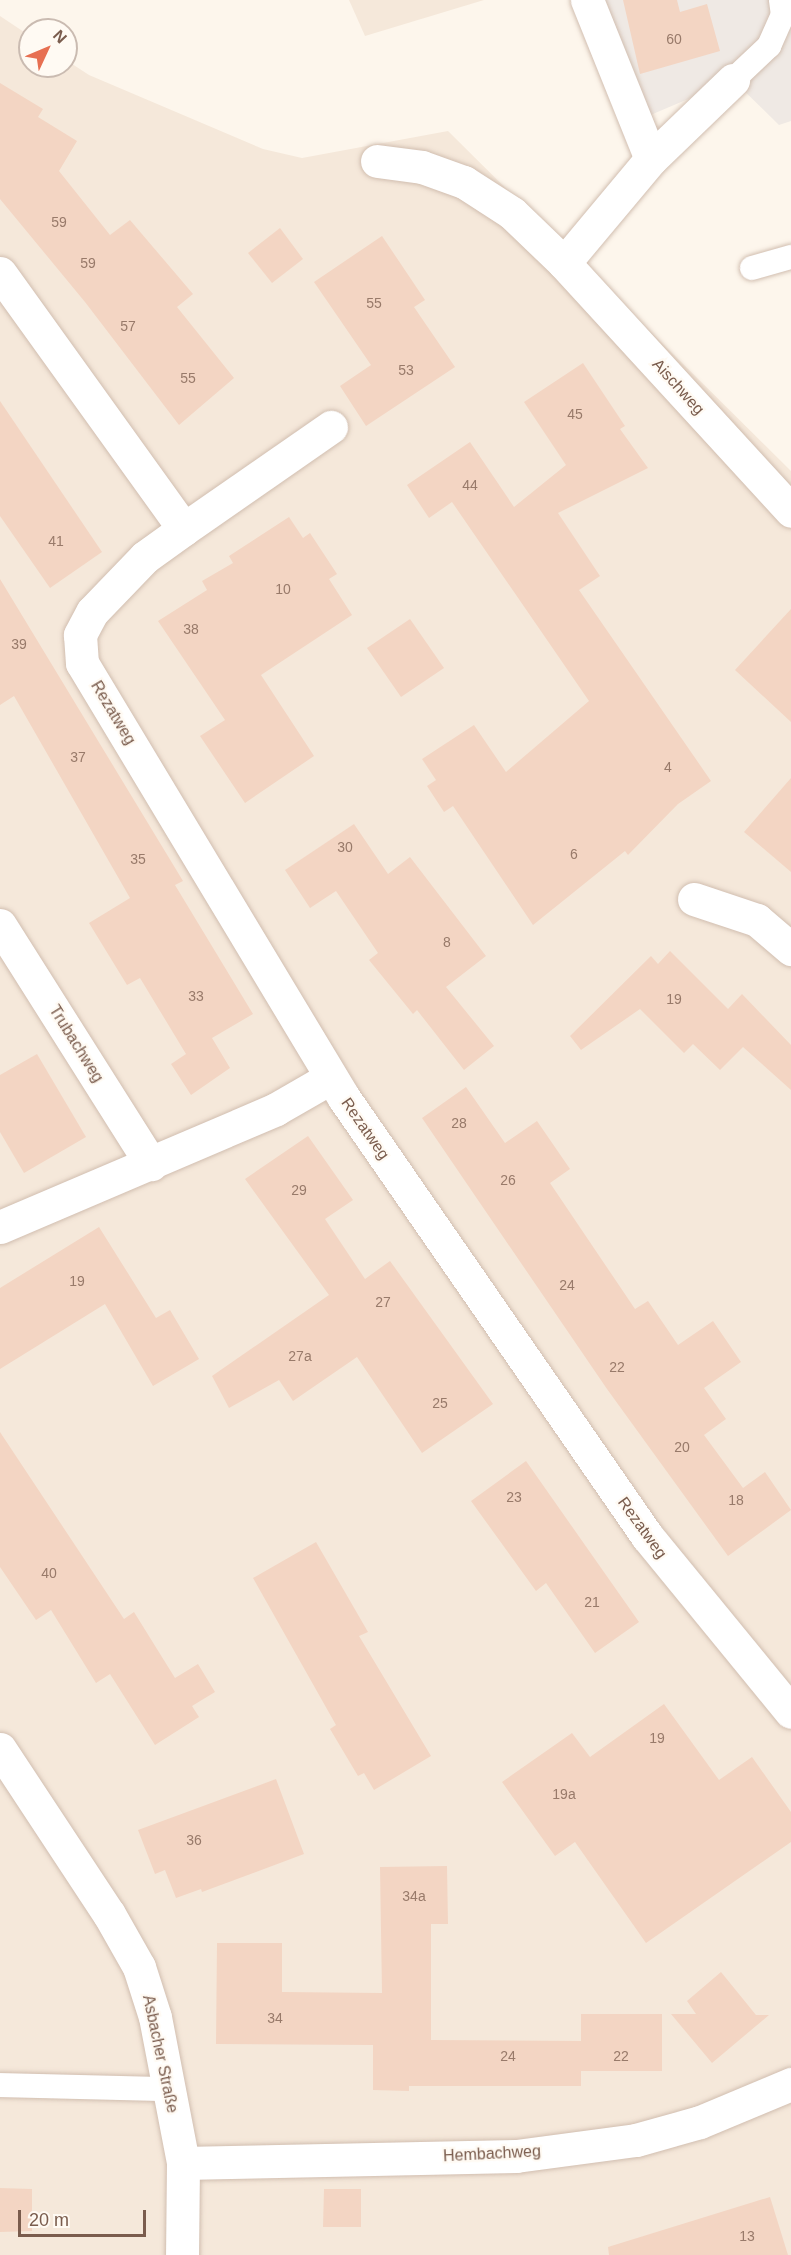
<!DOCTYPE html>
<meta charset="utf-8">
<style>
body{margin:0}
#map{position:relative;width:791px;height:2255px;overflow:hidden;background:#fdf6ec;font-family:Arial,sans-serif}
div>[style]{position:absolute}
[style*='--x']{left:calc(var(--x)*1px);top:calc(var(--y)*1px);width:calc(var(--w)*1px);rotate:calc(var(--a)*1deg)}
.residential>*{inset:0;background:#f5e8da}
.industrial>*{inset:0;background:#efe9e4}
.building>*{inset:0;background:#f3d5c3}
.roads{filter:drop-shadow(0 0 2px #d1beb0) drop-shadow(0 0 2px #d1beb0)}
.service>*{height:24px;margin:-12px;padding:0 12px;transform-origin:12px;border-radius:12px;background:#fff}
.minor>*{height:33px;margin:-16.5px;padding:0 16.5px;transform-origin:16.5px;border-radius:16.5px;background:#fff}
span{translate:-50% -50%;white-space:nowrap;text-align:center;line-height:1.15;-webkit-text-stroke:4.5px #fffaf3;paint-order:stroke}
.number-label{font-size:14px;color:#987a6a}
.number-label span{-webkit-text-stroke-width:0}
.street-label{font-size:16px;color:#7a5c4d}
.north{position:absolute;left:18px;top:18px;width:60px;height:60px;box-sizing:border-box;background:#fffaf3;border:2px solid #cabbb1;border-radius:50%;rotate:46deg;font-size:16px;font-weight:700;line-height:24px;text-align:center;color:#7a5c4d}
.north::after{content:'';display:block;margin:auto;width:21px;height:27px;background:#e76f51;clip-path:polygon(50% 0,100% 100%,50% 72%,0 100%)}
.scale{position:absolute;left:18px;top:2210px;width:128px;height:27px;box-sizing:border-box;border:3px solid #7a5c4d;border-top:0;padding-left:8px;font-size:18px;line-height:21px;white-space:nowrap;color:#7a5c4d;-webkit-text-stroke:4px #fffaf3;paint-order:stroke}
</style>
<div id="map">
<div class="residential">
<i style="clip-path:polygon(349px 0,484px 0,365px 36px)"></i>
<i style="clip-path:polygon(0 16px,30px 36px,30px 66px,66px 66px,66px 60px,89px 75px,263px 149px,302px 158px,448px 131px,791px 471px,791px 2255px,0 2255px)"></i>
</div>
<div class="industrial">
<i style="clip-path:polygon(597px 0,791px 0,791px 121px,779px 125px,733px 80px,641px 119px)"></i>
</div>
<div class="building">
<i style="clip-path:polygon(623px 0,677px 0,680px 12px,707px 4px,720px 51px,640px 74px)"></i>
<i style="clip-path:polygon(0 83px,43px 109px,38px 117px,77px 141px,59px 171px,110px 235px,130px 220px,193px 294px,177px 307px,234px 378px,179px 425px,85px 302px,0 199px)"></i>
<i style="clip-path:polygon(280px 228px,303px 259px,272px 283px,248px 253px)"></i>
<i style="clip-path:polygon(382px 236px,425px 300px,414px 307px,455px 367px,366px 426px,340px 386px,371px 365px,314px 282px)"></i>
<i style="clip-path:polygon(583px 363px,625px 426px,620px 429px,648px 468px,558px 513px,600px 576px,579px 590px,711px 781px,678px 804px,628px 855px,625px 851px,533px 925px,453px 806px,444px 812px,427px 786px,436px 780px,422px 759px,474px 725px,506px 772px,589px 701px,452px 502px,429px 518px,407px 485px,470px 442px,514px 507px,566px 465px,524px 402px)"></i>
<i style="clip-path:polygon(0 401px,102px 552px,50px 588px,0 516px)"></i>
<i style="clip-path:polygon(289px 517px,303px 538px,310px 533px,337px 574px,329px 579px,352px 615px,261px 675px,314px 756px,245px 803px,200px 736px,225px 720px,158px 621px,207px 590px,202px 581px,233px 563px,229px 556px)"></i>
<i style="clip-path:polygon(0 579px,183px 881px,175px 885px,253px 1014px,212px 1038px,230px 1068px,191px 1095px,171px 1064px,186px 1054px,140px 978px,127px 985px,89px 923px,130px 898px,14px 696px,0 705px)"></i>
<i style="clip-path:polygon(791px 609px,791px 722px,735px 670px)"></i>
<i style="clip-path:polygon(410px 619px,444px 668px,401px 697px,367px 648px)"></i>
<i style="clip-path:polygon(791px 778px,791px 872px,744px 832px)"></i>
<i style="clip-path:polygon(354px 824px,388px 874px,410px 857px,486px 956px,446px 987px,494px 1046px,464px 1070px,417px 1010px,413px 1014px,369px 960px,378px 953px,336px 891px,310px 908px,285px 870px)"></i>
<i style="clip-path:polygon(670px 951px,728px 1009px,742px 994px,791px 1045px,791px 1090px,743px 1047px,720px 1070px,693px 1044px,684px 1053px,640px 1009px,581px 1050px,570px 1036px,651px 956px,658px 964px)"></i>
<i style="clip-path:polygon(37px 1054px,86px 1137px,24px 1173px,0 1132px,0 1075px)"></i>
<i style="clip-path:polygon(466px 1087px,505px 1143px,537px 1121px,570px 1169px,550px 1183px,635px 1309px,648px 1301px,678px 1345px,713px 1321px,741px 1362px,704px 1388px,726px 1419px,704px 1435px,743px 1488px,765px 1472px,791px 1510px,728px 1556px,607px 1389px,422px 1118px)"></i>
<i style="clip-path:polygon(308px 1136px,353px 1200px,325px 1219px,365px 1279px,390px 1261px,493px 1404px,422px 1453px,357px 1357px,293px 1401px,279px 1380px,229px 1408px,212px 1376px,329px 1295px,245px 1179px)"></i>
<i style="clip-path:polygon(99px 1227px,156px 1318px,170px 1310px,199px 1359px,153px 1386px,105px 1304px,0 1369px,0 1288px)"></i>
<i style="clip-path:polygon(0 1432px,124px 1619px,134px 1612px,175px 1678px,198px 1664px,215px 1692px,192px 1706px,199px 1717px,155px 1745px,110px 1674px,96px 1683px,51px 1610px,36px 1620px,0 1567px)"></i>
<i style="clip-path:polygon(526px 1461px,639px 1622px,595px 1653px,546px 1583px,536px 1591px,471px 1501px)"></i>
<i style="clip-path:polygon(316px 1542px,368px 1632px,359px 1636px,431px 1756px,374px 1790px,364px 1773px,358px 1776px,330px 1729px,336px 1725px,253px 1578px)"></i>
<i style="clip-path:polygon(664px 1704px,719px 1780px,752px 1757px,791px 1812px,791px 1842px,646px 1943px,575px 1842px,555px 1856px,502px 1782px,572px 1733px,590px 1757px)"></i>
<i style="clip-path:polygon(276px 1779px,304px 1854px,202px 1892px,201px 1889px,176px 1898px,165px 1870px,155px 1874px,138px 1830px)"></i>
<i style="clip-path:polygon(447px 1866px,448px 1924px,431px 1924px,431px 2040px,581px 2041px,581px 2014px,662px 2014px,662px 2071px,581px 2071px,581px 2086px,409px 2086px,409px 2091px,373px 2090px,373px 2045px,216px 2044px,217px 1943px,282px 1943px,282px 1992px,382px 1993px,380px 1867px)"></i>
<i style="clip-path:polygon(721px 1972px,756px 2015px,769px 2015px,712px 2063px,671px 2014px,696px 2014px,687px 2001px)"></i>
<i style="clip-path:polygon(0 2188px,32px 2189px,32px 2231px,0 2232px)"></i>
<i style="clip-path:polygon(324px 2189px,361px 2189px,361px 2227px,323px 2227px)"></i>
<i style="clip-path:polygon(770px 2197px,788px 2255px,609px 2255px,608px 2247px)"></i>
</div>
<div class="roads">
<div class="service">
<i style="--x:733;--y:80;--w:50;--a:-43.4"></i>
<i style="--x:769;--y:46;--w:34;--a:-66"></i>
<i style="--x:783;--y:15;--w:15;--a:-98"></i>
<i style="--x:752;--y:268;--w:41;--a:-15.8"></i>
<i style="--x:0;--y:2085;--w:169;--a:1.4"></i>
</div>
<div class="minor">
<i style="--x:587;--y:0;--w:171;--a:68.1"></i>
<i style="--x:377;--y:161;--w:45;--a:7.6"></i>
<i style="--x:422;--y:167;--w:45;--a:19.7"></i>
<i style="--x:464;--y:182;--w:57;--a:32.9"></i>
<i style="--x:512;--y:213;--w:72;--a:43.9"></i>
<i style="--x:564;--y:263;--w:336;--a:47.5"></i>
<i style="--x:564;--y:263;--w:136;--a:-50.1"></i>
<i style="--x:651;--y:159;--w:114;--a:-43.9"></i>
<i style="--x:0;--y:273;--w:315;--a:54.3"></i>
<i style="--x:184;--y:529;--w:48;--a:144.3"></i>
<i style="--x:145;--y:557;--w:76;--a:133.9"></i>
<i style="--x:92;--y:612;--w:26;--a:118"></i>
<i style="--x:80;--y:635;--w:28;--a:86"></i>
<i style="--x:82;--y:663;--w:508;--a:58.94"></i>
<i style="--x:344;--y:1098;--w:533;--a:55.33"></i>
<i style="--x:647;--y:1536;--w:227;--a:50.7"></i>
<i style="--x:184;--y:529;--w:179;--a:-34.8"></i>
<i style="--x:694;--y:899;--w:66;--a:18.4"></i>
<i style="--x:757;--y:920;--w:45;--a:40.5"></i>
<i style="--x:0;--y:925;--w:283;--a:57.7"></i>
<i style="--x:0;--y:1227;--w:300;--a:-23.1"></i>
<i style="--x:276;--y:1109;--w:62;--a:-29.9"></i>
<i style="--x:0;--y:1749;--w:198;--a:56.6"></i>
<i style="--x:109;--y:1914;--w:61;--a:60.5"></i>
<i style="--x:139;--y:1967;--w:52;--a:72.3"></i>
<i style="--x:155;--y:2017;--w:149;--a:79.1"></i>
<i style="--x:183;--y:2163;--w:92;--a:90.6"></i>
<i style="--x:183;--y:2163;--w:333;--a:-1.2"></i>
<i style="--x:516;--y:2156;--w:121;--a:-7.6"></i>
<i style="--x:636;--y:2140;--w:66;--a:-15.7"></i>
<i style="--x:700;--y:2122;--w:99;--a:-22.7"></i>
</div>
</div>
<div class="number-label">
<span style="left:674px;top:39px">60</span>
<span style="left:59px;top:222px">59</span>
<span style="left:88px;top:263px">59</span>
<span style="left:374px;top:303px">55</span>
<span style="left:128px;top:326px">57</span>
<span style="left:406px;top:370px">53</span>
<span style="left:188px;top:378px">55</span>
<span style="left:575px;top:414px">45</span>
<span style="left:470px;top:485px">44</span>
<span style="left:56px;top:541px">41</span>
<span style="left:283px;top:589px">10</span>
<span style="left:191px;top:629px">38</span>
<span style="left:19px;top:644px">39</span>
<span style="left:78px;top:757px">37</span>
<span style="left:668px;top:767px">4</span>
<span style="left:345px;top:847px">30</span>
<span style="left:574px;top:854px">6</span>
<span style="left:138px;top:859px">35</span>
<span style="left:447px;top:942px">8</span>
<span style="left:196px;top:996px">33</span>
<span style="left:674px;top:999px">19</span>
<span style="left:459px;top:1123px">28</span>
<span style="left:508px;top:1180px">26</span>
<span style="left:299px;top:1190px">29</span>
<span style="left:77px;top:1281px">19</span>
<span style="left:567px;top:1285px">24</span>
<span style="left:383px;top:1302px">27</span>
<span style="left:300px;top:1356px">27a</span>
<span style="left:617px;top:1367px">22</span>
<span style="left:440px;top:1403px">25</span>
<span style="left:682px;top:1447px">20</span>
<span style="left:514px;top:1497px">23</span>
<span style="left:736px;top:1500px">18</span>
<span style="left:49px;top:1573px">40</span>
<span style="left:592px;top:1602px">21</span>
<span style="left:657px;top:1738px">19</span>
<span style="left:564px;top:1794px">19a</span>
<span style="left:194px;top:1840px">36</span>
<span style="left:414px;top:1896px">34a</span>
<span style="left:275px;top:2018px">34</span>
<span style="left:508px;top:2056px">24</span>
<span style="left:621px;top:2056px">22</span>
<span style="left:747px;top:2236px">13</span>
</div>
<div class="street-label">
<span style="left:678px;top:387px;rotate:48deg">Aischweg</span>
<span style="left:113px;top:713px;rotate:59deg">Rezatweg</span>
<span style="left:76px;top:1044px;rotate:58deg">Trubachweg</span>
<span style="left:365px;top:1129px;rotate:55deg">Rezatweg</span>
<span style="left:642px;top:1528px;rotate:54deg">Rezatweg</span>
<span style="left:160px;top:2054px;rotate:78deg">Asbacher Straße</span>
<span style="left:492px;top:2154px;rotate:-3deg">Hembachweg</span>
</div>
<div class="north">N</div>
<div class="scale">20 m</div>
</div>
